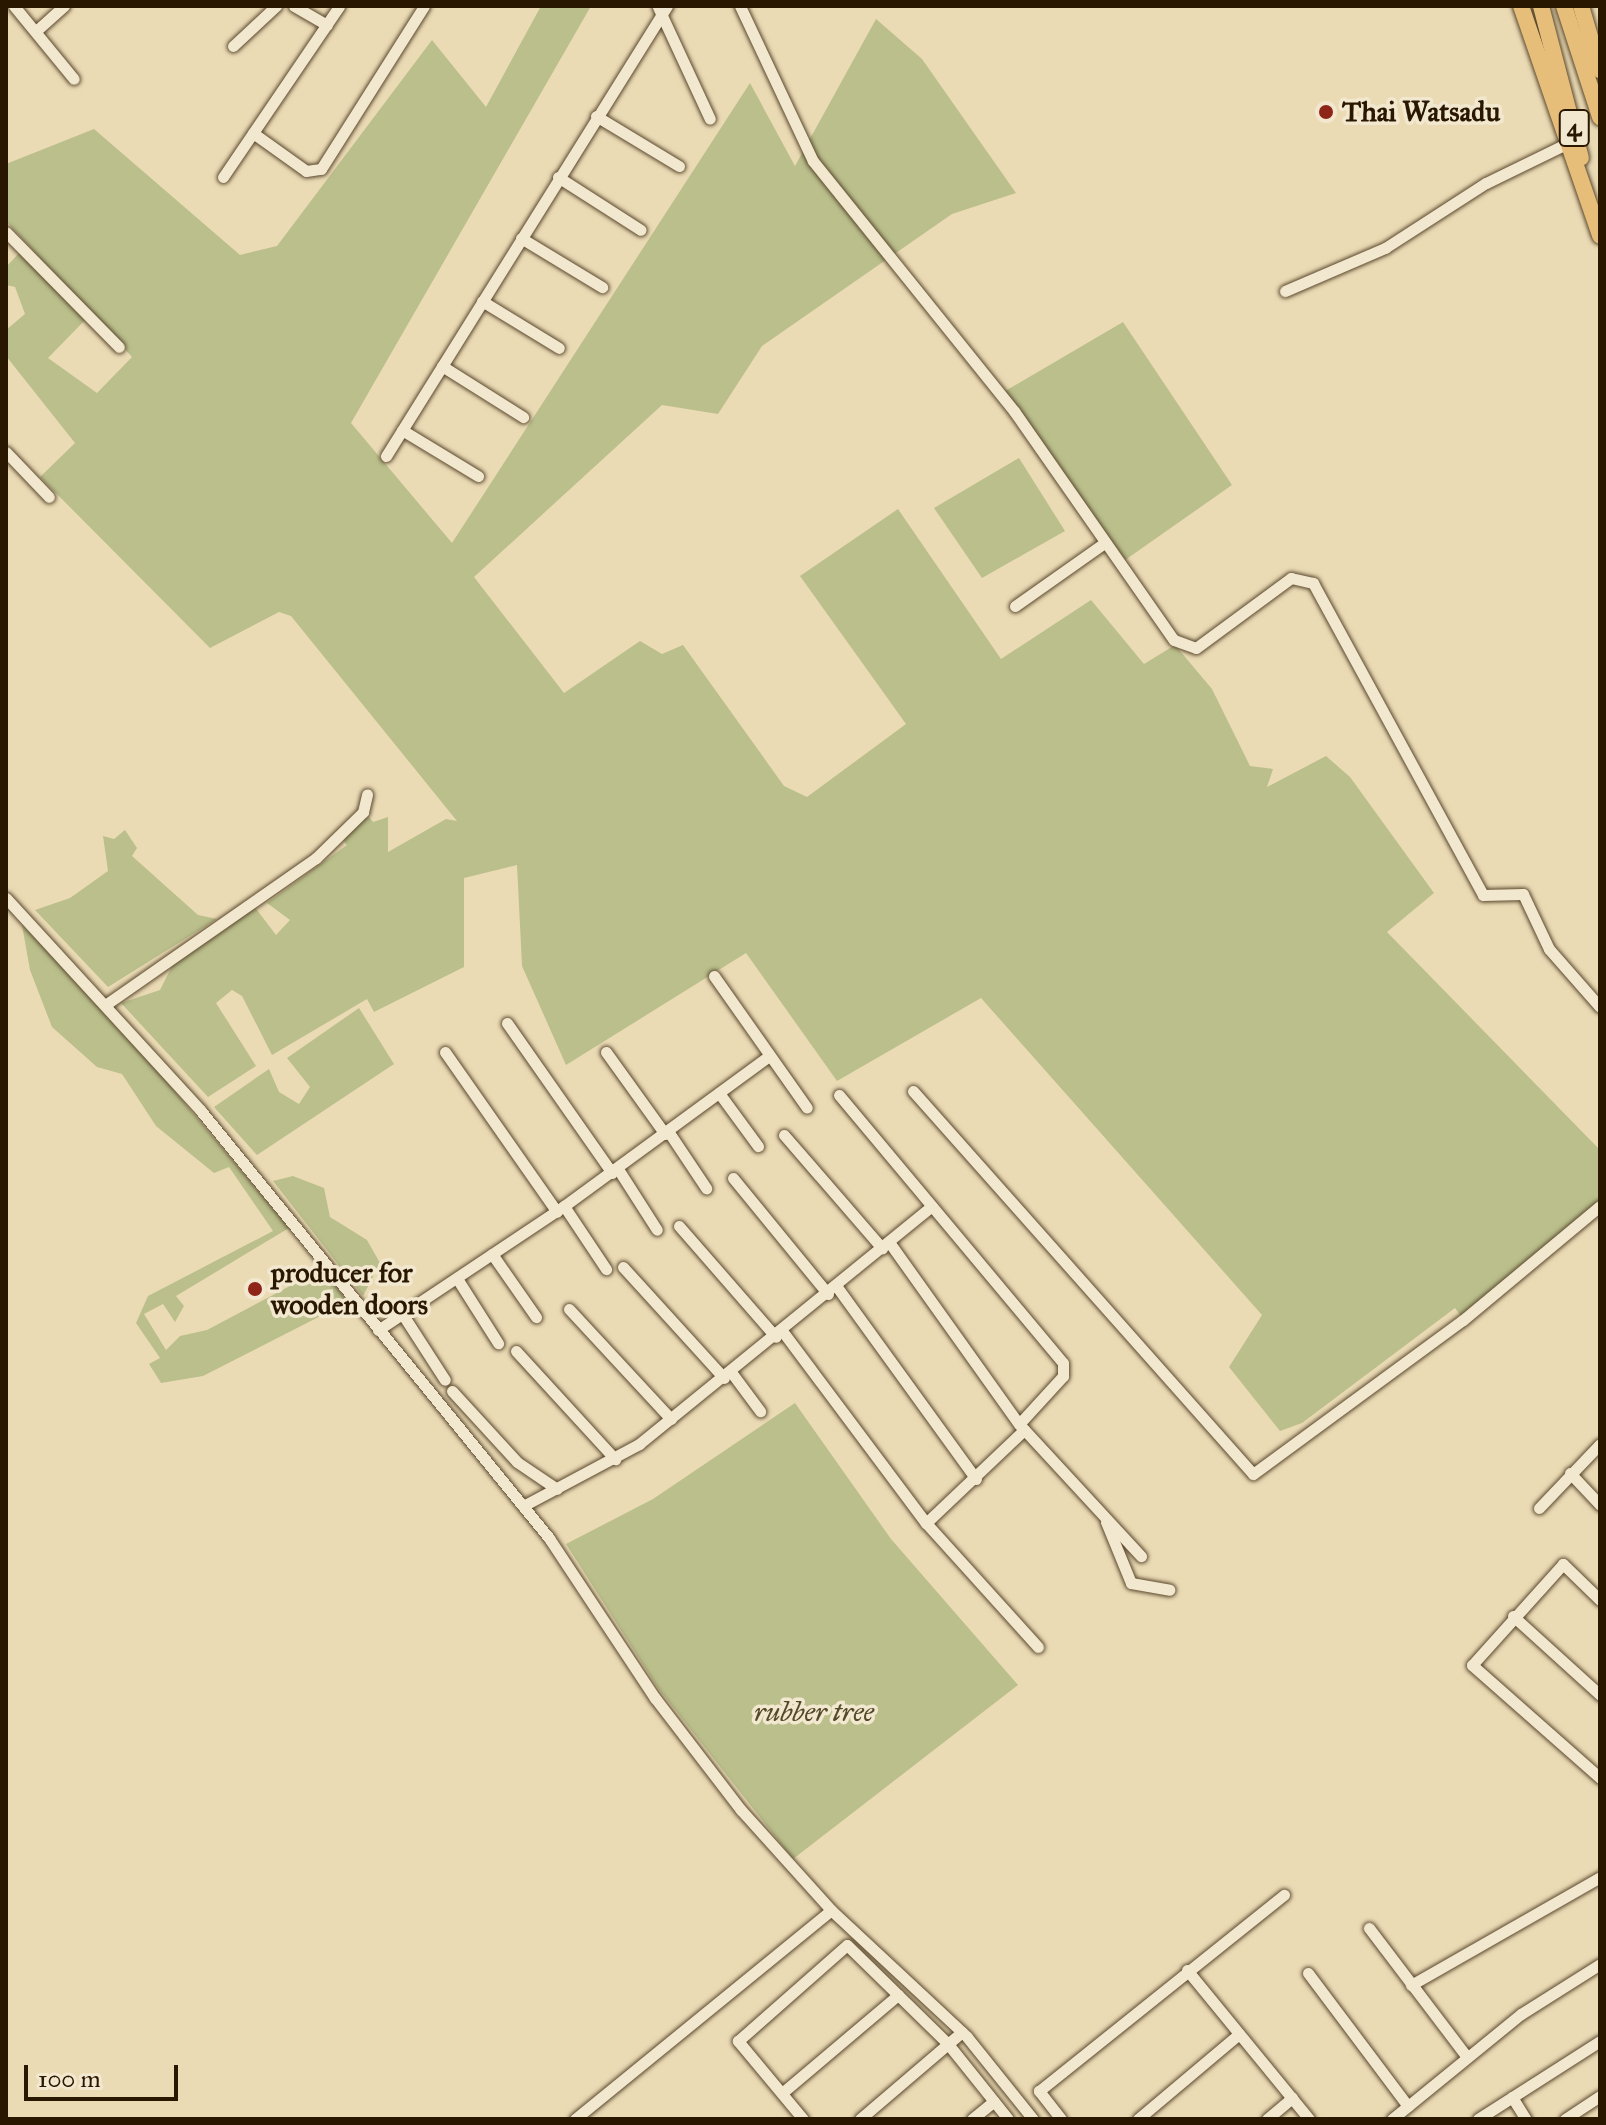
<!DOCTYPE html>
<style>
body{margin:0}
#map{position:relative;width:1606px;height:2125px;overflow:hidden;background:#ebdbb5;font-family:"IM FELL Great Primer",serif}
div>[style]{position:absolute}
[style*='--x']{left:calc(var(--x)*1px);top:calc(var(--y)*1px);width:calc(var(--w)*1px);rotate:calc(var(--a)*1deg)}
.green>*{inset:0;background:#babf8c}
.roads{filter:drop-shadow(0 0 2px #5a482d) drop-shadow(0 0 2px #5a482d)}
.minor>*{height:11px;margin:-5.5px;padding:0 5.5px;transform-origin:5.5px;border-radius:5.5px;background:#f2e8cf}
.highway>*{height:16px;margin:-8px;padding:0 8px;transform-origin:8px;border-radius:8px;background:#e6be7a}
.dots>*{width:22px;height:22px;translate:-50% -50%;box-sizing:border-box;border:4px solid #f2e8cf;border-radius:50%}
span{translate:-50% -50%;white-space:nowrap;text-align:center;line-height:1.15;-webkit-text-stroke:7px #f2e8cf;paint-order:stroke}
.shield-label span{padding:2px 6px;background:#f2e8cf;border:2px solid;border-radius:6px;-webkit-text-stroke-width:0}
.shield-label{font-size:26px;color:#291700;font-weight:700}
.poi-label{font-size:28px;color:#291700;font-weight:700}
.left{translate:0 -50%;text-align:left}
.park-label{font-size:28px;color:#54492a;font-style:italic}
.frame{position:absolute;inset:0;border:8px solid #291700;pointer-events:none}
.scale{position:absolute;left:24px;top:2065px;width:154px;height:36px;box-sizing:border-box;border:4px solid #291700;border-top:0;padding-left:10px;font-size:24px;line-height:28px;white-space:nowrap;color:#291700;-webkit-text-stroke:6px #f2e8cf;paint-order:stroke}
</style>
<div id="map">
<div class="green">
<i style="clip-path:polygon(541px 6px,591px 6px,351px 423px,452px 543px,750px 83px,795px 166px,876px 19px,922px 59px,1016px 193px,952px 214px,762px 346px,718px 414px,662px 405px,474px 577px,564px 693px,640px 641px,662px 654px,683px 645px,784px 786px,807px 797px,906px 724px,800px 576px,898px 509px,1001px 659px,1091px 600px,1144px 664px,1175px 645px,1212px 689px,1250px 766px,1273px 769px,1267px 787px,1326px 756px,1350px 777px,1434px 893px,1387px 932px,1600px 1150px,1600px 1207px,1461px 1316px,1455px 1308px,1302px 1423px,1280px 1431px,1229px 1367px,1262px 1315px,981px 998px,837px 1081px,746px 953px,566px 1065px,522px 966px,517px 865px,464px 878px,464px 967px,374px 1012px,367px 999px,272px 1055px,242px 996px,232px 990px,216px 1003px,256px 1066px,208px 1097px,121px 1003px,160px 990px,176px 958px,254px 906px,276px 935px,290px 920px,267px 903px,347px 845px,336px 831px,362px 808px,373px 822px,388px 817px,388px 852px,446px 819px,457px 821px,291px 616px,279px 612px,210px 648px,40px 477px,75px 443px,6px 356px,6px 330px,25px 314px,15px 287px,6px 285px,6px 267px,20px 252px,87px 318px,48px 358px,97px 393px,132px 357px,6px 221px,6px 164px,94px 129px,240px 255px,277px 246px,432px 40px,486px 107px)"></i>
<i style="clip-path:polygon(1123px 322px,1232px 485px,1118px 565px,1000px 394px)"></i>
<i style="clip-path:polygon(1019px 458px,1065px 531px,982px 578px,934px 508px)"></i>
<i style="clip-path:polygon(125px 830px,137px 848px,132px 856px,198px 915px,217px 919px,108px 987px,35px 910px,70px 898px,108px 871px,103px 836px,114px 839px)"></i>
<i style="clip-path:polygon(22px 925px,110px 1014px,289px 1228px,176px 1296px,184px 1306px,175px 1322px,163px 1304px,144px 1314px,166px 1350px,180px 1336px,207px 1330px,322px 1269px,348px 1302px,203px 1376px,161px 1383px,149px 1364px,160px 1358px,136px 1323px,148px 1296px,273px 1231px,229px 1167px,214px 1173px,156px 1126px,122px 1074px,97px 1067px,52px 1027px,30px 970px)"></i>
<i style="clip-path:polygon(359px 1008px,394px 1064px,257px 1155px,214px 1107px,269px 1069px,279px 1092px,299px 1104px,310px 1087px,287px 1058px)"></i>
<i style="clip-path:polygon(293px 1176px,324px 1188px,330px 1217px,367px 1240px,380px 1263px,363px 1296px,273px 1181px)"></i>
<i style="clip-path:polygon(795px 1403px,891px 1539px,1018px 1685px,793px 1859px,658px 1688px,566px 1544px,653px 1499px)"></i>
</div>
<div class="roads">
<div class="minor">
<i style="--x:14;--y:6;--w:94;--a:50.6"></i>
<i style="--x:294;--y:6;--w:38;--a:30"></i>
<i style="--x:740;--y:6;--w:171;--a:64.8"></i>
<i style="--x:813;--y:161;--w:321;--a:51.2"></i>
<i style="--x:1014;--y:411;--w:279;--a:55.1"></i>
<i style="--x:1174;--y:640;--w:23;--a:20"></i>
<i style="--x:1196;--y:648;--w:118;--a:-36.4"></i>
<i style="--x:1291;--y:578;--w:23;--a:13"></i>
<i style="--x:1313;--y:583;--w:355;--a:61.4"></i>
<i style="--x:1483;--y:895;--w:40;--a:-1.4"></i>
<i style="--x:1523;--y:894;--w:61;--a:64.7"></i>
<i style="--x:1549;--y:949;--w:77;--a:48.7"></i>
<i style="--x:658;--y:7;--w:123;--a:65.1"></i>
<i style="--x:36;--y:31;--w:38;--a:-42"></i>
<i style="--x:233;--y:46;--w:59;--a:-42.9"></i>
<i style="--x:596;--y:116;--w:97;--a:31.1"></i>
<i style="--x:253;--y:133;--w:65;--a:35.6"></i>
<i style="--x:306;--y:171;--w:15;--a:-8"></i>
<i style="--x:321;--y:169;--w:193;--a:-57.7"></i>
<i style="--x:223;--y:177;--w:207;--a:-55.8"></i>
<i style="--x:558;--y:177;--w:98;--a:32.6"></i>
<i style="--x:6;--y:232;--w:161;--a:45.5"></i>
<i style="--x:521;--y:238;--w:95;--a:31.2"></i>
<i style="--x:1285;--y:291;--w:109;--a:-23.3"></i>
<i style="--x:1385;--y:248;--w:120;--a:-32.8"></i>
<i style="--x:1486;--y:183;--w:89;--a:-26"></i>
<i style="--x:482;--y:301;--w:90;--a:31.4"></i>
<i style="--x:442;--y:366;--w:96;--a:32.2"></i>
<i style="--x:402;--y:430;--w:89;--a:31.2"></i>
<i style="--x:6;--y:452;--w:62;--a:46.3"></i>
<i style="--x:386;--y:456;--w:531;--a:-58.02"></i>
<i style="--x:1015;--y:606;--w:108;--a:-35.2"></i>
<i style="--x:6;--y:898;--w:289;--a:47.5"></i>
<i style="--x:201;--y:1111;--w:551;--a:50.82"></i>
<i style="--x:549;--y:1538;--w:192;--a:56.5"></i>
<i style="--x:655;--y:1698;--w:141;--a:52.5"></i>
<i style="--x:741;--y:1810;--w:135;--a:48"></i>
<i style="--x:831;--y:1910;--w:186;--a:43"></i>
<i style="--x:967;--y:2037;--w:105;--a:51.2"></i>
<i style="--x:714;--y:976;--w:161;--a:54.8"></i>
<i style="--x:108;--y:1003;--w:254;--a:-34.9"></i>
<i style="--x:316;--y:858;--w:66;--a:-44.4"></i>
<i style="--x:363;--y:812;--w:18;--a:-77"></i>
<i style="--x:507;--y:1023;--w:183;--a:55"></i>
<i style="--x:445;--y:1052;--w:195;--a:55"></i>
<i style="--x:606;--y:1052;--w:101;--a:54.3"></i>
<i style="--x:913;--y:1091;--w:512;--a:48.4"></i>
<i style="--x:1253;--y:1474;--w:260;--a:-36.3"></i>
<i style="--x:1463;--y:1320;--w:178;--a:-39.8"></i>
<i style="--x:719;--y:1093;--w:66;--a:53.7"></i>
<i style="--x:839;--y:1095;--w:349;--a:50.1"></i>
<i style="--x:1063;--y:1363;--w:13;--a:90"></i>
<i style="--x:1063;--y:1376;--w:65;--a:132.5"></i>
<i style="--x:668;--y:1131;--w:69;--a:56.3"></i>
<i style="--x:784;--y:1135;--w:150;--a:49.1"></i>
<i style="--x:618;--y:1169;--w:72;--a:57.4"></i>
<i style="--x:733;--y:1178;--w:150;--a:50.7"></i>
<i style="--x:564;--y:1206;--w:76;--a:56.3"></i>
<i style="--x:679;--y:1226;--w:147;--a:48.9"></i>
<i style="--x:889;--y:1242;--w:224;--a:54.5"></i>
<i style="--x:1019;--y:1424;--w:180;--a:47.3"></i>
<i style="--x:492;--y:1254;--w:77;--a:55.1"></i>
<i style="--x:623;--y:1267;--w:150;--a:47.7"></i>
<i style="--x:458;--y:1280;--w:75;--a:57.6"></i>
<i style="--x:837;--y:1287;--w:237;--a:54.1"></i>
<i style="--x:569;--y:1309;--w:150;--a:47.2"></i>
<i style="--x:403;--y:1315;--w:77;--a:57.1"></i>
<i style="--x:378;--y:1330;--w:224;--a:-33.7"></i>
<i style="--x:564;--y:1206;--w:254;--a:-36.2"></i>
<i style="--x:783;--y:1332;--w:239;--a:53.2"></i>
<i style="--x:926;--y:1523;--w:167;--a:47.9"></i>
<i style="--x:516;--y:1351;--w:147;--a:47.5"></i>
<i style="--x:731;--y:1372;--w:49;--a:53.4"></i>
<i style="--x:452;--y:1391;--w:96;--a:47.5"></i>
<i style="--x:517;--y:1462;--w:48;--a:34"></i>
<i style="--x:1570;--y:1473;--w:44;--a:46.8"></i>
<i style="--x:523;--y:1506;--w:132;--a:-28.1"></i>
<i style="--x:639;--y:1444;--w:377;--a:-39.1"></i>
<i style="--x:1539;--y:1508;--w:88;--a:-46.4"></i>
<i style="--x:1106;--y:1522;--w:66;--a:67.7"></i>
<i style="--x:1131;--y:1583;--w:39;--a:10"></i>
<i style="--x:926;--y:1523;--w:135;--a:-43.5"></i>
<i style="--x:1600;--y:1600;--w:52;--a:-135.8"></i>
<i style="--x:1563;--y:1564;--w:136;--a:132"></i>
<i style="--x:1472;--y:1665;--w:171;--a:41.4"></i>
<i style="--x:1513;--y:1616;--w:118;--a:42.2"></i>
<i style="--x:1369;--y:1928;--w:162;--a:52.8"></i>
<i style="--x:1187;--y:1970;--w:193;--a:50.7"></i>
<i style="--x:1308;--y:1973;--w:166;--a:53.1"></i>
<i style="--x:1408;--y:2106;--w:146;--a:-39.2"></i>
<i style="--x:1521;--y:2014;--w:93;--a:-32.3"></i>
<i style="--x:1411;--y:1985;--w:218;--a:-29.7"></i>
<i style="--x:782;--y:2093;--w:152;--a:-40.2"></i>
<i style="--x:1512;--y:2097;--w:26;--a:58"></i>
<i style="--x:575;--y:2119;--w:330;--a:-39.2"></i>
<i style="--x:803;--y:2119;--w:102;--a:-129.8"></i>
<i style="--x:738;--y:2041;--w:145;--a:-41.4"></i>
<i style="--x:847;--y:1945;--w:141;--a:44.4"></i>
<i style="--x:948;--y:2044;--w:96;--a:51.3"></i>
<i style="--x:860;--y:2119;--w:134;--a:-40.5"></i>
<i style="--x:972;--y:2119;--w:28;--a:-39"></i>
<i style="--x:1061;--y:2119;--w:36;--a:-128"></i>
<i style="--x:1039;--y:2091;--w:314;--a:-38.7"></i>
<i style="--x:1138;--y:2119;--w:132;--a:-40.1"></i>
<i style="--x:1267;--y:2119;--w:33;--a:-40"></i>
<i style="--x:1392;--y:2119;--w:21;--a:-39"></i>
<i style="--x:1478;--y:2119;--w:145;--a:-32.6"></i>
<i style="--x:1565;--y:2119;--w:42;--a:-33.3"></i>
</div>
<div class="highway">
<i style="--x:1521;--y:6;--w:243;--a:71"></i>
<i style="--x:1541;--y:6;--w:157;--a:75.3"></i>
<i style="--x:1564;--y:6;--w:117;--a:72"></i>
<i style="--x:1581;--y:6;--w:67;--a:73.5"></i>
</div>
</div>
<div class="dots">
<i style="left:1326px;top:112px;background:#8f2418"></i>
<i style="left:255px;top:1289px;background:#8f2418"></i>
</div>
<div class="shield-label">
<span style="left:1574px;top:128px">4</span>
</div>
<div class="poi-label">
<span class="left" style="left:1342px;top:112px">Thai Watsadu</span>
<span class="left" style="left:271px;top:1289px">producer for<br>wooden doors</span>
</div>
<div class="park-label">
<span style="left:814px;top:1712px">rubber tree</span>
</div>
<div class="frame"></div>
<div class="scale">100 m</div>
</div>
